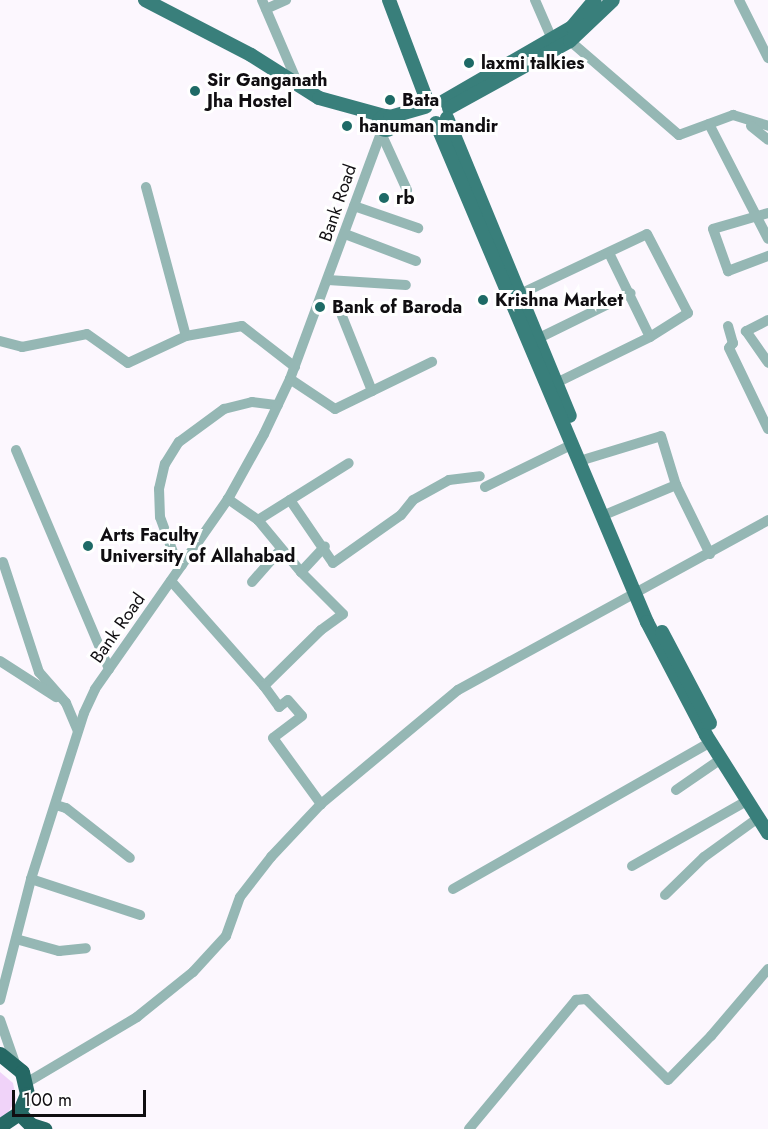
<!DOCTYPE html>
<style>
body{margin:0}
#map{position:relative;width:768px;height:1129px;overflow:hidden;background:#fcf7fe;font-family:Jost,sans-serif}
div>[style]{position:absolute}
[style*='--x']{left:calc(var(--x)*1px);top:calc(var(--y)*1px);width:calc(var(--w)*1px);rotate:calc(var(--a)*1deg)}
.green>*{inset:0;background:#f0d3f9}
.minor>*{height:10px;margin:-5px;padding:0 5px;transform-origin:5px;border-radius:5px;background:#95b7b4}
.major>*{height:14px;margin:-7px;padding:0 7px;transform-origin:7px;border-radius:7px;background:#397f7b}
.major>.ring{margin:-7px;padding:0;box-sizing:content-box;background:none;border:14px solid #397f7b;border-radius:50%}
.highway>*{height:15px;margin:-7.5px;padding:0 7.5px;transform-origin:7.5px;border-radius:7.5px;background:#256864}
.dots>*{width:16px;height:16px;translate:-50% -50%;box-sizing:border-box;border:3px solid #fff;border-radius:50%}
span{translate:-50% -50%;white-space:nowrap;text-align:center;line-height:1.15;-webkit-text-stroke:6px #fff;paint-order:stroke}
.poi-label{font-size:18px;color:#100e11;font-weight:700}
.left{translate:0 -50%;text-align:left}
.street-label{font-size:18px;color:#100e11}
.scale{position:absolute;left:12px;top:1090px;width:134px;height:27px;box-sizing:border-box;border:3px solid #100e11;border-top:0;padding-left:8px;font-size:18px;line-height:21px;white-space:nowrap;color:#100e11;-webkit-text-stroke:4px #fff;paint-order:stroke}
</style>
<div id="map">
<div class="green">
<i style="clip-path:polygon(0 1072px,13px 1083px,16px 1099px,8px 1113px,0 1118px)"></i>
</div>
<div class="minor">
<i style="--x:262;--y:0;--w:91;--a:66.8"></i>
<i style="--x:535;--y:0;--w:43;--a:66.4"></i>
<i style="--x:739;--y:0;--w:65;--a:63.4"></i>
<i style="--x:266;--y:9;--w:22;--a:-24"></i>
<i style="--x:570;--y:41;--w:144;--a:40.8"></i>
<i style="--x:679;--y:135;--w:58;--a:-20.3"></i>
<i style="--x:733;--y:115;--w:37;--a:17"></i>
<i style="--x:709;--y:124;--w:129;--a:62.8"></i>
<i style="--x:751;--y:126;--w:22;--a:39"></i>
<i style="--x:381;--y:133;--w:63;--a:65.5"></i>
<i style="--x:146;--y:187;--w:154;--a:75"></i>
<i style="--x:354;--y:206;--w:68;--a:19"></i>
<i style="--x:768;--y:213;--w:57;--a:163.8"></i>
<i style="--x:713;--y:229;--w:45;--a:70.3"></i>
<i style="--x:728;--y:271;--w:43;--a:-20.6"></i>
<i style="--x:345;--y:234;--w:76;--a:20.8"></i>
<i style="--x:609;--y:253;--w:93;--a:64"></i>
<i style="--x:328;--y:280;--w:78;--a:3.7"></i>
<i style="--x:520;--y:294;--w:140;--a:-25.3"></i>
<i style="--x:647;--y:234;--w:89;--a:62.6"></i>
<i style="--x:688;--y:313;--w:45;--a:147.7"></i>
<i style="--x:650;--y:337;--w:102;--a:153.9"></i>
<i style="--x:342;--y:316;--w:81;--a:68.2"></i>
<i style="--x:768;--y:320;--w:25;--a:153"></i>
<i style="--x:746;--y:331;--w:39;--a:55"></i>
<i style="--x:728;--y:326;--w:18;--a:74"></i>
<i style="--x:733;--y:343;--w:6;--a:129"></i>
<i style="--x:729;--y:348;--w:90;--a:64.3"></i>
<i style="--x:539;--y:338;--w:102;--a:-26.1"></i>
<i style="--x:0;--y:341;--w:23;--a:15"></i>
<i style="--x:22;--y:347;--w:66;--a:-11.3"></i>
<i style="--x:87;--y:334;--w:50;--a:35.3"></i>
<i style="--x:128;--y:363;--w:64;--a:-25"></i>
<i style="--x:186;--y:336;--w:57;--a:-10.1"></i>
<i style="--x:242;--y:326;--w:67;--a:37.7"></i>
<i style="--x:290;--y:379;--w:54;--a:33.7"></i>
<i style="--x:335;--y:409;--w:108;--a:-25.9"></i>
<i style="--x:16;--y:450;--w:238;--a:67"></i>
<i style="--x:586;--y:459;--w:78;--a:-17"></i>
<i style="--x:661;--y:436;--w:51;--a:73"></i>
<i style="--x:676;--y:485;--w:77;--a:63.8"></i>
<i style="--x:485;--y:487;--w:98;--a:-26"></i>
<i style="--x:290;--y:500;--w:76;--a:55.7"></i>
<i style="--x:333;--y:563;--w:83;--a:-35.2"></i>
<i style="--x:401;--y:515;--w:19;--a:-51"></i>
<i style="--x:413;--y:500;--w:41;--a:-29.1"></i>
<i style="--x:449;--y:480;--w:31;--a:-7"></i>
<i style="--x:609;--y:513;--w:73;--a:-22.7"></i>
<i style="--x:258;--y:520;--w:107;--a:-32.1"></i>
<i style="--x:3;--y:562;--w:116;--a:71.9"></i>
<i style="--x:39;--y:672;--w:41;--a:48.9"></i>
<i style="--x:66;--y:703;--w:30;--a:67"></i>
<i style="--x:182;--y:565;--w:13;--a:-129"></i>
<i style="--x:174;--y:555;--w:40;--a:-110.2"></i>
<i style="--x:160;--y:517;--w:28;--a:-92"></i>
<i style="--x:159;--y:489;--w:26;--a:-77"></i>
<i style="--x:165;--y:464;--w:26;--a:-58"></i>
<i style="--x:179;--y:442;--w:56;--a:-36.3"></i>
<i style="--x:224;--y:409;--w:29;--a:-14"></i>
<i style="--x:252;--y:402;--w:26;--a:7"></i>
<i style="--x:301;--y:572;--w:35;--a:-47"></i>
<i style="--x:171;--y:581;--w:140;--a:48.5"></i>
<i style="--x:264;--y:686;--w:80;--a:-44.5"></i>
<i style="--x:321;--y:630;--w:27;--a:-36"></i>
<i style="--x:343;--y:614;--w:59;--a:-135"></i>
<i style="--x:301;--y:572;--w:67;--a:-129.6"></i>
<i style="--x:258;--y:520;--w:37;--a:-145"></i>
<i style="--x:252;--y:582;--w:44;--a:-48.7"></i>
<i style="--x:0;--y:661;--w:67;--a:32.7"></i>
<i style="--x:264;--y:686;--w:26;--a:54"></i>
<i style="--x:279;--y:707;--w:11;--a:-38"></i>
<i style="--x:288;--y:700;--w:21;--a:49"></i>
<i style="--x:302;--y:716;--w:36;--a:143"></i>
<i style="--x:273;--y:738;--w:82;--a:54"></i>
<i style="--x:676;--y:790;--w:55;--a:-34.6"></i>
<i style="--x:56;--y:805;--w:10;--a:17"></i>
<i style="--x:66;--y:808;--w:81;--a:38"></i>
<i style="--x:632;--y:866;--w:133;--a:-29.6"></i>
<i style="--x:31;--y:879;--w:115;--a:18.3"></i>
<i style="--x:453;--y:889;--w:297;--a:-29.7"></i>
<i style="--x:665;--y:895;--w:54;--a:-44.3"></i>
<i style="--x:704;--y:857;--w:67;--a:-35.8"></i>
<i style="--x:16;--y:939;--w:45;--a:15.6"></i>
<i style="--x:59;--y:951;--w:27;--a:-6"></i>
<i style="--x:0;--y:1000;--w:125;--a:-75.6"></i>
<i style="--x:31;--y:879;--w:174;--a:-72.3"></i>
<i style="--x:84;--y:713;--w:26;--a:-65"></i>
<i style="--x:95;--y:689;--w:232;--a:-55"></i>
<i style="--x:228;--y:499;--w:74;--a:-61"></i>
<i style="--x:264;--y:434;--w:61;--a:-64.7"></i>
<i style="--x:290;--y:379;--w:265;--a:-69.7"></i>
<i style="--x:0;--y:1020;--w:46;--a:70.8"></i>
<i style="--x:26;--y:1083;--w:129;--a:-30.7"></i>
<i style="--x:137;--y:1017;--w:72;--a:-38.8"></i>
<i style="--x:193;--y:972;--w:49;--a:-47.5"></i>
<i style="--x:226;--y:936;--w:41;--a:-70.3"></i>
<i style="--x:240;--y:897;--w:51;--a:-52.2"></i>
<i style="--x:271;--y:857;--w:73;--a:-46.7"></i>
<i style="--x:321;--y:804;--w:178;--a:-39.8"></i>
<i style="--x:458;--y:690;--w:354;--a:-28.7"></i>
<i style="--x:469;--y:1129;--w:168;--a:-50.3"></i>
<i style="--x:576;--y:1000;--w:10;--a:-6"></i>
<i style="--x:586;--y:999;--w:115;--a:44.6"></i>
<i style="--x:668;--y:1080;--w:62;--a:-45.7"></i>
<i style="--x:711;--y:1036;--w:88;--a:-49.6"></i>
</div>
<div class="major">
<i style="--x:145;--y:0;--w:119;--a:27.4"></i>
<i style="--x:251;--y:55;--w:80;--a:32.3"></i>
<i style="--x:319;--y:98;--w:68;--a:15.3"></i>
<i style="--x:389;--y:0;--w:110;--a:69.3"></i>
<i style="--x:444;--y:101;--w:148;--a:-30"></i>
<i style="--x:572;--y:27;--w:35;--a:-50"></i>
<i style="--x:449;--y:108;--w:138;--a:-29"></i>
<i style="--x:570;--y:41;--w:59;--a:-43.6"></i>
<i class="ring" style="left:379px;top:116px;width:0;height:0"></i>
<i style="--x:390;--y:117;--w:37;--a:-16"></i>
<i style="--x:447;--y:118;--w:322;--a:67.6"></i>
<i style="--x:436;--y:123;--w:542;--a:67.08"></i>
<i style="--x:647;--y:622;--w:127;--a:62.4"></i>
<i style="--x:706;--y:735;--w:116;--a:57.7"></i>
<i style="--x:662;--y:632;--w:103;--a:62.2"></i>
</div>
<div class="highway">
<i style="--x:0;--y:1054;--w:28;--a:39"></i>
<i style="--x:22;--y:1072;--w:23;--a:77"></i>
<i style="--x:27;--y:1094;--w:21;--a:113"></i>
<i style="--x:19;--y:1113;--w:23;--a:146"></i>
<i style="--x:19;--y:1113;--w:17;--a:45"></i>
<i style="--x:31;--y:1125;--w:14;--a:17"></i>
</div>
<div class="dots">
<i style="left:469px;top:63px;background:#1e6a66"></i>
<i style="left:195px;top:91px;background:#1e6a66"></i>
<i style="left:390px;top:100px;background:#1e6a66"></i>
<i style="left:347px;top:126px;background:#1e6a66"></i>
<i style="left:384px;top:198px;background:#1e6a66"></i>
<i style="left:483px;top:300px;background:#1e6a66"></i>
<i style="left:320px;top:307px;background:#1e6a66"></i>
<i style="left:88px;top:546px;background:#1e6a66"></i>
</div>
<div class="poi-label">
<span class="left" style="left:481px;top:63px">laxmi talkies</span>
<span class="left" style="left:207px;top:91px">Sir Ganganath<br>Jha Hostel</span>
<span class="left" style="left:402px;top:100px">Bata</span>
<span class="left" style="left:359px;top:126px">hanuman mandir</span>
<span class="left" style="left:396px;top:198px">rb</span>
<span class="left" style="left:495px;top:300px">Krishna Market</span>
<span class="left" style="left:332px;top:307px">Bank of Baroda</span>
<span class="left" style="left:100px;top:546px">Arts Faculty<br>University of Allahabad</span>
</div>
<div class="street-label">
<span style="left:338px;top:203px;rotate:-71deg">Bank Road</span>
<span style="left:118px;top:628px;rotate:-55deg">Bank Road</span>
</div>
<div class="scale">100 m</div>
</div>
